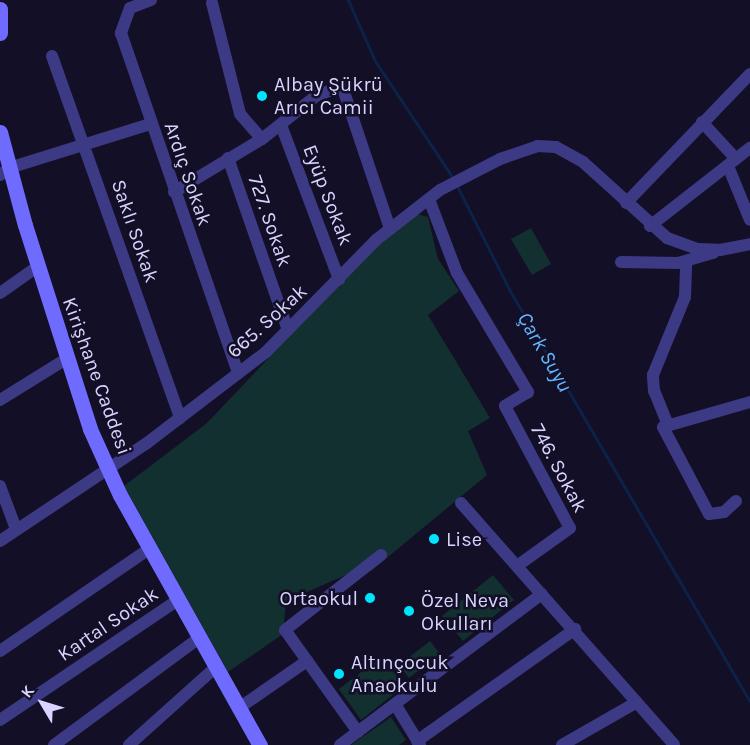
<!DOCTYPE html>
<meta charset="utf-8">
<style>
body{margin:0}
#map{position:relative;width:750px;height:745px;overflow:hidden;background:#130f26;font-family:Karla,sans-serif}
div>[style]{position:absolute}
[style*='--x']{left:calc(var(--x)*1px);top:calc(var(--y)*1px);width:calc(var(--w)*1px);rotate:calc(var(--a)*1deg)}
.green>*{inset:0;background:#12302f}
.stream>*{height:3px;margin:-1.5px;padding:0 1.5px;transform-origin:1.5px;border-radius:1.5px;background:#0c2248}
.street>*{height:12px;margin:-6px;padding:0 6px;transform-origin:6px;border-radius:6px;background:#3d3a85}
.secondary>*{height:15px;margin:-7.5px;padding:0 7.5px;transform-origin:7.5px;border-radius:7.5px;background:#6f6bff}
.dots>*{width:16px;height:16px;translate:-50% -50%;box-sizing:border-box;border:3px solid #130f26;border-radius:50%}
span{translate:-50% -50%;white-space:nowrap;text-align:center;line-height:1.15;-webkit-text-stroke:5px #130f26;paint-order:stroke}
.poi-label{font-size:20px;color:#d9d4ff}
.left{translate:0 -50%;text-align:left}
.right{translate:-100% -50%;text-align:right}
.street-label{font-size:20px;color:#d9d4ff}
.water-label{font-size:21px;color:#62b6ff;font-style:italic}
.north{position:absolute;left:12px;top:673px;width:60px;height:60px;-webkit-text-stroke:4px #130f26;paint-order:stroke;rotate:308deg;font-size:16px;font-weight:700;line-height:24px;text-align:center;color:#d9d4ff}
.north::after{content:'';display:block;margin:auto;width:21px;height:27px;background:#d9d4ff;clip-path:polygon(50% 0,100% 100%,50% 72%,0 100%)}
</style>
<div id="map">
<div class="green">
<i style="clip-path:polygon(414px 213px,428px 217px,438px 259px,459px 291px,428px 315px,490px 418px,468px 431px,487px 475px,371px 571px,362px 568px,286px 601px,283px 634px,228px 672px,124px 486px,207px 423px,365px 257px)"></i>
<i style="clip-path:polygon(531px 228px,551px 264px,532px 275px,511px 239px)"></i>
<i style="clip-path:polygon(493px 575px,514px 600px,463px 641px,442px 616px)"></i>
<i style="clip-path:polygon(430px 641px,440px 654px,409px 678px,399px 665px)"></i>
<i style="clip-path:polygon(382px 656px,404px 686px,361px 720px,339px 689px)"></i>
<i style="clip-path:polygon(391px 717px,406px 740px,399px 745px,351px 745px)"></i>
</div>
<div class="stream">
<i style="--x:348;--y:0;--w:67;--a:66.1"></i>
<i style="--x:375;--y:61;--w:141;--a:56.3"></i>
<i style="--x:456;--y:184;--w:120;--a:63.2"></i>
<i style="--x:510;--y:291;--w:475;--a:59.7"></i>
</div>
<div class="street">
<i style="--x:151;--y:0;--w:22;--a:159"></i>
<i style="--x:130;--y:8;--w:27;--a:110"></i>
<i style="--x:121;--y:33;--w:360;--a:71"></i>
<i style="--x:212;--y:3;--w:114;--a:75.8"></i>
<i style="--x:240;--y:114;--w:33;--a:49"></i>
<i style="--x:52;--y:56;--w:384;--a:70.5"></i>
<i style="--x:702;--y:122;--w:50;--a:47.4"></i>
<i style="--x:281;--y:125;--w:165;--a:69.4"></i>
<i style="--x:228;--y:158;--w:182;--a:70.8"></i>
<i style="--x:728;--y:166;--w:58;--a:67.8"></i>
<i style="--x:0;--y:175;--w:11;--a:-38"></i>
<i style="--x:9;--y:168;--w:148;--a:-17.3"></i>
<i style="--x:174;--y:192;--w:103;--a:-31.1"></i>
<i style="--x:262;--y:139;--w:69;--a:-38.5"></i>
<i style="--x:316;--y:96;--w:28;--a:-21"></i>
<i style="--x:342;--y:86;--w:151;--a:71.4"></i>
<i style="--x:429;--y:199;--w:79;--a:69.3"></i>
<i style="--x:457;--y:273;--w:139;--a:59.2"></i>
<i style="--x:528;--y:392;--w:27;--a:149"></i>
<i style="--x:505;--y:406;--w:138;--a:62"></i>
<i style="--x:570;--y:528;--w:65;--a:144.4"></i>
<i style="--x:626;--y:203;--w:179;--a:-46.1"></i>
<i style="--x:650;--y:226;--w:127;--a:-38"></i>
<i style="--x:621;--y:262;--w:57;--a:1"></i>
<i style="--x:678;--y:263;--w:37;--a:-16"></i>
<i style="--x:0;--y:293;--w:45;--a:-35.1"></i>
<i style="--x:0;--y:400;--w:78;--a:-31.8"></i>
<i style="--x:668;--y:425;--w:37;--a:-112"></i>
<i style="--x:654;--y:391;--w:16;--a:-94"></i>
<i style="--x:653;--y:375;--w:84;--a:-67.7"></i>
<i style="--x:685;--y:297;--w:35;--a:-88"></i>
<i style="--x:0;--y:486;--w:46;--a:69.6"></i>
<i style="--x:736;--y:501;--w:16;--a:137"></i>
<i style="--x:724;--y:512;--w:15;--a:172"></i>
<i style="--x:709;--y:514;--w:98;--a:-117.9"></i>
<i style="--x:663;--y:427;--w:91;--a:-16"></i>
<i style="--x:461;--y:503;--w:322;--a:48.6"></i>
<i style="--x:0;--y:541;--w:177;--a:-33.7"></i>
<i style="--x:147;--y:443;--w:150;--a:-37.4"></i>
<i style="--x:266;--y:352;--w:157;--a:-45.5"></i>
<i style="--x:376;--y:240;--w:81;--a:-38"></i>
<i style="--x:440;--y:190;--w:68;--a:-27.3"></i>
<i style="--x:500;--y:159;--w:39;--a:-19"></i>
<i style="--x:537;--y:146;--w:19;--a:3"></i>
<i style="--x:556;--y:147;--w:31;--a:29"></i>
<i style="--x:583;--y:162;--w:113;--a:42.1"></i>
<i style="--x:667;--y:238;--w:32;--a:20"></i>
<i style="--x:697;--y:249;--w:23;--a:2"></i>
<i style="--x:720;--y:250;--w:31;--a:-11"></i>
<i style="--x:0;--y:651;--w:181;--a:-34.4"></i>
<i style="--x:395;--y:704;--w:48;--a:58.6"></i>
<i style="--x:239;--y:708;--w:83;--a:-34.7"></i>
<i style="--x:0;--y:720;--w:215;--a:-34"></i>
<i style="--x:358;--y:732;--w:125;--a:-125.6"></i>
<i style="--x:285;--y:630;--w:122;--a:-38"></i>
<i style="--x:417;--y:741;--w:194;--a:-35.3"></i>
<i style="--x:54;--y:745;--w:180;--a:-36.4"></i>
<i style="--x:129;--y:745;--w:117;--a:-41.9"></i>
<i style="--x:340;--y:745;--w:252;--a:-36.8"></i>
<i style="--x:562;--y:745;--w:86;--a:-29.8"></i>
</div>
<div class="secondary">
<i style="--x:0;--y:9;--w:24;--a:90"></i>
<i style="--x:0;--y:132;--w:96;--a:75"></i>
<i style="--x:25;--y:225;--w:214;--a:72.3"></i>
<i style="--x:90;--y:429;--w:72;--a:65.6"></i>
<i style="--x:120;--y:495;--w:287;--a:60.8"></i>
</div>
<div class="dots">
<i style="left:262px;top:96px;background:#00e5ff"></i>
<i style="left:434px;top:539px;background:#00e5ff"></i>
<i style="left:370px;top:598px;background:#00e5ff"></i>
<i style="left:409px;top:611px;background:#00e5ff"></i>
<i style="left:339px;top:674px;background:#00e5ff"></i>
</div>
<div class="poi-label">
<span class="left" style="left:274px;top:96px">Albay Şükrü<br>Arıcı Camii</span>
<span class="left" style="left:446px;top:539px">Lise</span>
<span class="right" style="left:358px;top:598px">Ortaokul</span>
<span class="left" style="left:421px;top:612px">Özel Neva<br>Okulları</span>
<span class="left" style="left:351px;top:674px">Altınçocuk<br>Anaokulu</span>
</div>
<div class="street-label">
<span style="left:188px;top:174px;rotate:71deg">Ardıç Sokak</span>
<span style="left:328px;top:195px;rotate:69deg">Eyüp Sokak</span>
<span style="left:270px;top:221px;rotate:71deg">727. Sokak</span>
<span style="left:135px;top:231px;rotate:71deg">Saklı Sokak</span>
<span style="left:267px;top:321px;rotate:-42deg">665. Sokak</span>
<span style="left:97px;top:376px;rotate:70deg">Kirişhane Caddesi</span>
<span style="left:559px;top:468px;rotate:62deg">746. Sokak</span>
<span style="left:108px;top:624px;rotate:-34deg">Kartal Sokak</span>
</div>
<div class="water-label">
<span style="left:545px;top:352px;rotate:60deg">Çark Suyu</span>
</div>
<div class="north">K</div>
</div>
